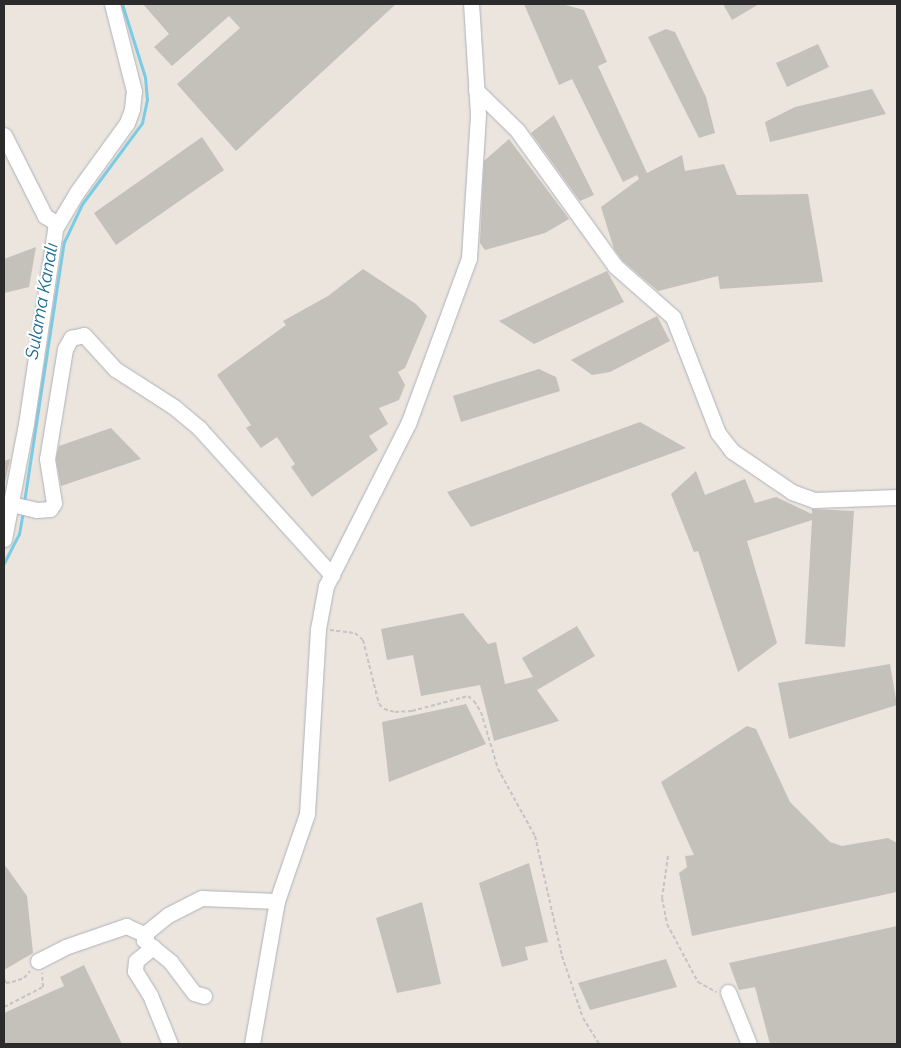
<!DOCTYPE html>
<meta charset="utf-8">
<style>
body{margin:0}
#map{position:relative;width:901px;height:1048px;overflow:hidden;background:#ebe5de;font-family:Raleway,sans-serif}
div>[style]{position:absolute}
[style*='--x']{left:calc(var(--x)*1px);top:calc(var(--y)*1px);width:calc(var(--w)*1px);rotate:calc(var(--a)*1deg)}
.stream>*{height:3px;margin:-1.5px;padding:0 1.5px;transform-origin:1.5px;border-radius:1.5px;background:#7acce4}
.building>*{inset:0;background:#c4c0ba}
.path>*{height:2px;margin-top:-1px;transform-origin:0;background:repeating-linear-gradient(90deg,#c4c4c4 0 4px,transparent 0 6.5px)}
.roads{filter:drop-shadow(0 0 1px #afb1ba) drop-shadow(0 0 1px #afb1ba)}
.minor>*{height:15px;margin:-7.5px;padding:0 7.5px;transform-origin:7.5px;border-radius:7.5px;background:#fff}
span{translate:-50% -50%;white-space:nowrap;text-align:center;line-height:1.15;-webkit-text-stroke:4px #fff;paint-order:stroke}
.water-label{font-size:18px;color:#196c91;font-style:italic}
.frame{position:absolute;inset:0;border:5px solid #2b2b2b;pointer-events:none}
</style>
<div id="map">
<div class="stream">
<i style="--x:24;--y:502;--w:263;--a:-81.3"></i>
<i style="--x:64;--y:242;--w:42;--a:-64.7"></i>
<i style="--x:82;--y:204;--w:101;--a:-53.5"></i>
<i style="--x:142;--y:123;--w:24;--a:-78"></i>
<i style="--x:147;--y:100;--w:23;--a:-95"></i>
<i style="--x:145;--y:77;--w:77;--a:-107.5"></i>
<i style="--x:4;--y:563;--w:33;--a:-63"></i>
<i style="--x:19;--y:534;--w:23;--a:-80"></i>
</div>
<div class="building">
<i style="clip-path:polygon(143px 4px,396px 4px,236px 151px,177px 84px,240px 28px,229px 16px,172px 66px,154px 47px,169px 34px)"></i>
<i style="clip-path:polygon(524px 4px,562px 4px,584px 10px,607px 62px,598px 66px,647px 173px,682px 155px,685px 171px,724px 164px,737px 195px,808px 194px,823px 282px,720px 289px,718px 276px,658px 291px,623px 261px,614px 249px,601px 207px,639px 179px,637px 175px,623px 182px,572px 79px,559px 85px)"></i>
<i style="clip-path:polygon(723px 4px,759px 4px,732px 20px)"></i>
<i style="clip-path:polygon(666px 29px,675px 32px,706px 97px,715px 133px,699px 138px,648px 37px)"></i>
<i style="clip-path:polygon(818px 44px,829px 67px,787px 87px,776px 63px)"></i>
<i style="clip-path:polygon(872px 89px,886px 114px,770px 142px,765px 122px,795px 107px)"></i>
<i style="clip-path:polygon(554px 115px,594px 195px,580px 201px,531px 133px)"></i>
<i style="clip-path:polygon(202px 137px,224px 170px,116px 245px,94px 213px)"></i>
<i style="clip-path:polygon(509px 139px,569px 219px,545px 233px,485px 250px,480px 243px,484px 161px)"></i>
<i style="clip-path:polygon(36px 247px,29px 287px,4px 293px,4px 259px)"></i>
<i style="clip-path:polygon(363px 269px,416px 304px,427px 316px,405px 368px,398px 372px,405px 385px,399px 400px,379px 408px,388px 424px,369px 436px,378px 450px,312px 497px,291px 467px,295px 464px,277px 437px,261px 448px,246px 428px,251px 425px,217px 375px,286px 325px,283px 321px,328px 296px)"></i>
<i style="clip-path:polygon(607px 271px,624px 302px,534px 344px,499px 321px)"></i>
<i style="clip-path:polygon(657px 316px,670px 341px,610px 372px,592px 375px,571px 360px)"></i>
<i style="clip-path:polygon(539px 369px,556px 377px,560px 391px,461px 422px,453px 396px)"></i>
<i style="clip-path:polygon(640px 422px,686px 448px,471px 527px,447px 492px)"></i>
<i style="clip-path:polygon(111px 428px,141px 459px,61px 486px,56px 459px,59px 446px)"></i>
<i style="clip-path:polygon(10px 459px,4px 487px,4px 461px)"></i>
<i style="clip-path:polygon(696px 471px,705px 495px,745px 479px,755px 503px,776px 497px,812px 514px,812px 509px,854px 511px,845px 647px,805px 644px,812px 520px,747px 541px,777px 643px,738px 672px,698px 551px,694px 552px,671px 494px)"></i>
<i style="clip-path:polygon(463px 613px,488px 644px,496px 642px,505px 684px,533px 677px,522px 658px,577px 626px,595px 656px,537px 690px,559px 721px,494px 741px,480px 685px,421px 696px,413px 655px,387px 660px,381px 629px)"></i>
<i style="clip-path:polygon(890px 664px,897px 705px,789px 739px,778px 683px)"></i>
<i style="clip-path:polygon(466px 704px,486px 744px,389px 782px,382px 722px)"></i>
<i style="clip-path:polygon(747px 726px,756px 729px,790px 802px,830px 842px,842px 846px,888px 838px,897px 843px,897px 892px,692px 936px,679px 873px,687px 867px,685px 856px,694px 855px,661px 782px)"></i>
<i style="clip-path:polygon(529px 863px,548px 942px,525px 947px,528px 960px,502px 967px,479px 883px)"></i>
<i style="clip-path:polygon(4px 864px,27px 896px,33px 953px,4px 970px)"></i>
<i style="clip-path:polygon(422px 902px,441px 984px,397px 993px,376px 918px)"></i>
<i style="clip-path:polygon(897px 926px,897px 1044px,770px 1044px,755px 987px,739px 990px,729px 963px)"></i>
<i style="clip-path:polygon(666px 959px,677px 987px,590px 1010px,578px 983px)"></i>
<i style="clip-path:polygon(84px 965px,122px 1044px,4px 1044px,4px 1013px,64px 986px,60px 977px)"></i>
</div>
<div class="path">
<i style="--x:330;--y:630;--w:25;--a:7"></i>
<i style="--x:355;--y:633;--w:11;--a:41"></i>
<i style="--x:363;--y:640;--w:66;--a:76"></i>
<i style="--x:379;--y:704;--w:7;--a:45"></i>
<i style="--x:384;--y:709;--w:11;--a:15"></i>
<i style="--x:395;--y:712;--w:17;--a:-3"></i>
<i style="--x:412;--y:711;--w:58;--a:-15"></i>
<i style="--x:468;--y:696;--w:8;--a:40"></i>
<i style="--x:474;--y:701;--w:13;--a:58"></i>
<i style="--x:481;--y:712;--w:59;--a:73.4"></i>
<i style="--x:498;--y:769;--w:77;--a:61.1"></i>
<i style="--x:535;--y:836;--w:123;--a:77.3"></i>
<i style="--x:562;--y:956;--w:65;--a:71.3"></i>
<i style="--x:583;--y:1018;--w:31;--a:58"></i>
<i style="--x:668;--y:856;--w:42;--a:98.1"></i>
<i style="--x:662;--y:898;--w:26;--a:79"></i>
<i style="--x:667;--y:924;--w:66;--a:61.9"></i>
<i style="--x:698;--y:982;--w:21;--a:29"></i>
<i style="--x:4;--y:979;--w:4;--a:63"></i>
<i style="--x:6;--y:983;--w:6;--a:-9"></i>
<i style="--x:12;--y:982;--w:13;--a:-18"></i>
<i style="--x:24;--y:978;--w:9;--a:-49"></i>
<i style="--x:4;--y:1007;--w:44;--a:-27.1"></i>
<i style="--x:43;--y:987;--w:14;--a:-94"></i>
</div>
<div class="roads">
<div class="minor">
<i style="--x:476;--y:90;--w:57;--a:44.3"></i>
<i style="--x:517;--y:130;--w:168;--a:54.2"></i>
<i style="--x:615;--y:266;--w:77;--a:41.3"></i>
<i style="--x:673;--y:317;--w:124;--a:68.8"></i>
<i style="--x:718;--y:433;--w:23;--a:52"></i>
<i style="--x:732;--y:451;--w:73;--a:34.3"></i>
<i style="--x:792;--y:492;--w:23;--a:20"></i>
<i style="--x:814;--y:500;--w:83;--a:-2.1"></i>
<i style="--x:4;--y:135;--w:91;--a:63.2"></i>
<i style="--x:45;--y:216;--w:15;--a:32"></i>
<i style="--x:11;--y:504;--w:27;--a:13"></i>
<i style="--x:37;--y:510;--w:13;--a:-4"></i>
<i style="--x:50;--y:509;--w:7;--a:-56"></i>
<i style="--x:54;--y:503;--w:45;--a:-99"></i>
<i style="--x:47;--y:459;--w:111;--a:-80.7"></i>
<i style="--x:65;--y:349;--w:13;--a:-61"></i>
<i style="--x:71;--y:338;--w:13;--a:-13"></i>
<i style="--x:84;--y:335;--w:46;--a:47.6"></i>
<i style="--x:115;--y:369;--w:70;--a:32.8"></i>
<i style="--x:174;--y:407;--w:34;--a:40"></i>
<i style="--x:200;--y:429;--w:197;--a:47.9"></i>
<i style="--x:4;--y:539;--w:117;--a:-79.2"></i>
<i style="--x:26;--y:424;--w:197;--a:-81.5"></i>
<i style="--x:55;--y:229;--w:43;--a:-59.3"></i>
<i style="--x:77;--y:192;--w:85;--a:-54.1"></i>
<i style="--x:127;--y:123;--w:15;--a:-70"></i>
<i style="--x:132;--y:109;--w:18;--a:-84"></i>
<i style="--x:134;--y:91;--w:90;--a:-104.2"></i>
<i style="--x:153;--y:947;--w:22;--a:141"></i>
<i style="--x:136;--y:961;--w:10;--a:96"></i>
<i style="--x:135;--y:971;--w:28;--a:58"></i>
<i style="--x:150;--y:995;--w:53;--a:67.8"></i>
<i style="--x:38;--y:961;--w:30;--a:-27"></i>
<i style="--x:65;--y:947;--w:65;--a:-19"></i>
<i style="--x:126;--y:926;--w:22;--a:24"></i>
<i style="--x:728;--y:992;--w:56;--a:68"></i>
<i style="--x:204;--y:996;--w:10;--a:-163"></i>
<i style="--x:194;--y:993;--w:39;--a:-127"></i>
<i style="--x:171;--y:962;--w:35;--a:-141"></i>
<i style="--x:144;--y:940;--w:9;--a:-69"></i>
<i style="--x:147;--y:932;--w:27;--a:-39"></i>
<i style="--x:168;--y:915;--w:38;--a:-27"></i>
<i style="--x:202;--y:898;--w:75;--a:2.3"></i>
<i style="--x:252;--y:1044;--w:145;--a:-80.1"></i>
<i style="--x:277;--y:901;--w:92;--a:-71"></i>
<i style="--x:307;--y:814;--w:185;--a:-86.6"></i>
<i style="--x:318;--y:629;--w:44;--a:-79.5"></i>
<i style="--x:326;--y:586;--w:182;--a:-63.2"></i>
<i style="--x:408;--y:424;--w:177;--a:-69.8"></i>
<i style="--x:469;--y:258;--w:144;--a:-86.4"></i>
<i style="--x:478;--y:114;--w:110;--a:-93.6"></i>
</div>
</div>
<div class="water-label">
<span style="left:42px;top:301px;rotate:-80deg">Sulama Kanalı</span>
</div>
<div class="frame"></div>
</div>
